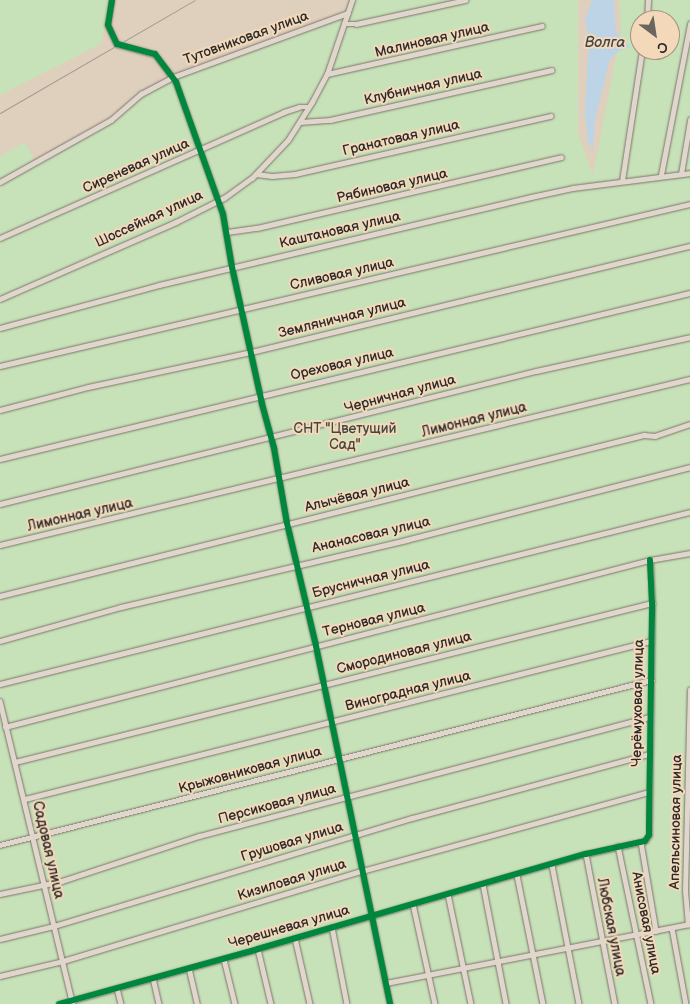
<!DOCTYPE html>
<meta charset="utf-8">
<style>
body{margin:0}
#map{position:relative;width:690px;height:1004px;overflow:hidden;background:#ded0bd;font-family:"Balsamiq Sans",sans-serif}
div>[style]{position:absolute}
[style*='--x']{left:calc(var(--x)*1px);top:calc(var(--y)*1px);width:calc(var(--w)*1px);rotate:calc(var(--a)*1deg)}
.green>*{inset:0;background:#c7e1b8}
.water>*{inset:0;background:#bcd4e6}
.roads{filter:drop-shadow(0 0 1px #7c756d) drop-shadow(0 0 1px #7c756d)}
.minor>*{height:4.5px;margin:-2.25px;padding:0 2.25px;transform-origin:2.25px;border-radius:2.25px;background:#e0d6cb}
.rail>*{height:1px;margin:-0.5px;padding:0 0.5px;transform-origin:0.5px;border-radius:0.5px;background:#a29b93}
.cycleway>*{height:6px;margin:-3px;padding:0 3px;transform-origin:3px;border-radius:3px;background:#00873e}
span{translate:-50% -50%;white-space:nowrap;text-align:center;line-height:1.15;-webkit-text-stroke:4px #f3d8ba;paint-order:stroke}
.street-label{font-size:14px;color:#2b2b2b}
.park-label{font-size:14px;color:#404840}
.water-label{font-size:15px;color:#3e454a;font-style:italic}
.north{position:absolute;left:630px;top:10px;width:50px;height:50px;box-sizing:border-box;background:#f3d8ba;border:1px solid #a39381;border-radius:50%;rotate:149deg;font-size:14px;font-weight:700;line-height:20px;text-align:center;color:#2b2b2b}
.north::after{content:'';display:block;margin:auto;width:18px;height:22px;background:#6a655e;clip-path:polygon(50% 0,100% 100%,50% 72%,0 100%)}
</style>
<div id="map">
<div class="green">
<i style="clip-path:polygon(0 0,110px 0,101px 44px,0 95px)"></i>
<i style="clip-path:polygon(evenodd,350px 0,578px 0,578px 134px,593px 175px,621px 30px,619px 0,690px 0,690px 1004px,0 1004px,0 156px,25px 142px,35px 161px,108px 120px,135px 96px,173px 75px,345px 15px,350px 0,640px 20px,670px 20px,670px 50px,640px 50px,640px 20px)"></i>
</div>
<div class="water">
<i style="clip-path:polygon(592px 0,614px 0,616px 32px,631px 47px,619px 51px,610px 59px,595px 119px,593px 149px,588px 142px,585px 113px,589px 37px,585px 20px)"></i>
</div>
<div class="roads">
<div class="minor">
<i style="--x:112;--y:0;--w:25;--a:99"></i>
<i style="--x:108;--y:25;--w:21;--a:65"></i>
<i style="--x:117;--y:44;--w:39;--a:15"></i>
<i style="--x:155;--y:54;--w:35;--a:53"></i>
<i style="--x:176;--y:82;--w:140;--a:70.4"></i>
<i style="--x:223;--y:214;--w:54;--a:80.4"></i>
<i style="--x:232;--y:267;--w:140;--a:77.6"></i>
<i style="--x:262;--y:404;--w:46;--a:74.7"></i>
<i style="--x:274;--y:448;--w:76;--a:80.2"></i>
<i style="--x:287;--y:523;--w:126;--a:76.7"></i>
<i style="--x:316;--y:646;--w:366;--a:78.3"></i>
<i style="--x:647;--y:20;--w:20;--a:-87"></i>
<i style="--x:344;--y:24;--w:12;--a:0"></i>
<i style="--x:356;--y:24;--w:112;--a:-12.4"></i>
<i style="--x:327;--y:74;--w:220;--a:-12.6"></i>
<i style="--x:300;--y:122;--w:30;--a:-4"></i>
<i style="--x:330;--y:120;--w:227;--a:-12.7"></i>
<i style="--x:256;--y:174;--w:16;--a:7"></i>
<i style="--x:272;--y:176;--w:23;--a:-5"></i>
<i style="--x:295;--y:174;--w:262;--a:-12.8"></i>
<i style="--x:681;--y:174;--w:55;--a:-80.5"></i>
<i style="--x:661;--y:175;--w:154;--a:-79.1"></i>
<i style="--x:622;--y:181;--w:133;--a:-81.3"></i>
<i style="--x:0;--y:182;--w:127;--a:-29.2"></i>
<i style="--x:111;--y:120;--w:40;--a:-41"></i>
<i style="--x:141;--y:94;--w:36;--a:-28"></i>
<i style="--x:173;--y:77;--w:186;--a:-20.1"></i>
<i style="--x:227;--y:232;--w:30;--a:-8"></i>
<i style="--x:257;--y:228;--w:312;--a:-13.1"></i>
<i style="--x:0;--y:238;--w:311;--a:-23.9"></i>
<i style="--x:284;--y:112;--w:16;--a:-18"></i>
<i style="--x:299;--y:107;--w:10;--a:0"></i>
<i style="--x:0;--y:299;--w:192;--a:-23.6"></i>
<i style="--x:176;--y:222;--w:54;--a:-26.6"></i>
<i style="--x:224;--y:198;--w:34;--a:-36"></i>
<i style="--x:252;--y:178;--w:52;--a:-46.5"></i>
<i style="--x:288;--y:140;--w:45;--a:-57.7"></i>
<i style="--x:312;--y:102;--w:32;--a:-62"></i>
<i style="--x:327;--y:74;--w:78;--a:-71.3"></i>
<i style="--x:0;--y:328;--w:165;--a:-15.1"></i>
<i style="--x:159;--y:285;--w:382;--a:-13.3"></i>
<i style="--x:531;--y:197;--w:43;--a:-12.1"></i>
<i style="--x:573;--y:188;--w:118;--a:-7.3"></i>
<i style="--x:0;--y:366;--w:709;--a:-13.21"></i>
<i style="--x:0;--y:410;--w:91;--a:-14.6"></i>
<i style="--x:88;--y:387;--w:167;--a:-12.1"></i>
<i style="--x:251;--y:352;--w:452;--a:-13.6"></i>
<i style="--x:0;--y:459;--w:710;--a:-13.53"></i>
<i style="--x:0;--y:504;--w:552;--a:-13.94"></i>
<i style="--x:536;--y:371;--w:158;--a:-12.4"></i>
<i style="--x:0;--y:545;--w:710;--a:-13.53"></i>
<i style="--x:0;--y:596;--w:664;--a:-14.04"></i>
<i style="--x:644;--y:435;--w:11;--a:5"></i>
<i style="--x:655;--y:436;--w:37;--a:-19"></i>
<i style="--x:0;--y:641;--w:126;--a:-15.7"></i>
<i style="--x:121;--y:607;--w:293;--a:-13.2"></i>
<i style="--x:406;--y:540;--w:293;--a:-14.4"></i>
<i style="--x:0;--y:684;--w:711;--a:-14"></i>
<i style="--x:0;--y:701;--w:312;--a:76.5"></i>
<i style="--x:5;--y:727;--w:666;--a:-14.52"></i>
<i style="--x:650;--y:560;--w:41;--a:-9.9"></i>
<i style="--x:15;--y:762;--w:657;--a:-14.02"></i>
<i style="--x:25;--y:799;--w:646;--a:-14.17"></i>
<i style="--x:641;--y:842;--w:90;--a:80.4"></i>
<i style="--x:0;--y:845;--w:672;--a:-14.22"></i>
<i style="--x:618;--y:846;--w:161;--a:78.2"></i>
<i style="--x:586;--y:854;--w:153;--a:79.1"></i>
<i style="--x:552;--y:865;--w:142;--a:79"></i>
<i style="--x:517;--y:875;--w:132;--a:78.6"></i>
<i style="--x:483;--y:884;--w:122;--a:79.1"></i>
<i style="--x:0;--y:894;--w:63;--a:-11.8"></i>
<i style="--x:62;--y:881;--w:144;--a:-18.2"></i>
<i style="--x:199;--y:836;--w:465;--a:-14.8"></i>
<i style="--x:448;--y:894;--w:112;--a:78.2"></i>
<i style="--x:413;--y:904;--w:102;--a:77.6"></i>
<i style="--x:688;--y:925;--w:34;--a:-95"></i>
<i style="--x:685;--y:891;--w:201;--a:-88.6"></i>
<i style="--x:332;--y:927;--w:78;--a:79"></i>
<i style="--x:672;--y:928;--w:77;--a:79.6"></i>
<i style="--x:295;--y:938;--w:68;--a:77.2"></i>
<i style="--x:0;--y:939;--w:56;--a:-13.5"></i>
<i style="--x:54;--y:926;--w:374;--a:-16.8"></i>
<i style="--x:412;--y:818;--w:246;--a:-15.1"></i>
<i style="--x:258;--y:949;--w:57;--a:76.7"></i>
<i style="--x:224;--y:959;--w:46;--a:76.3"></i>
<i style="--x:189;--y:968;--w:37;--a:77"></i>
<i style="--x:0;--y:976;--w:65;--a:-13.4"></i>
<i style="--x:63;--y:961;--w:312;--a:-16.8"></i>
<i style="--x:362;--y:871;--w:298;--a:-15.4"></i>
<i style="--x:153;--y:978;--w:27;--a:77"></i>
<i style="--x:386;--y:983;--w:310;--a:-11"></i>
<i style="--x:117;--y:988;--w:16;--a:76"></i>
<i style="--x:59;--y:1004;--w:206;--a:-15.4"></i>
<i style="--x:258;--y:949;--w:341;--a:-16.2"></i>
<i style="--x:586;--y:854;--w:60;--a:-12.4"></i>
<i style="--x:645;--y:841;--w:7;--a:-56"></i>
<i style="--x:649;--y:835;--w:6;--a:-90"></i>
<i style="--x:649;--y:829;--w:226;--a:-89.2"></i>
<i style="--x:652;--y:603;--w:43;--a:-92.7"></i>
</div>
</div>
<div class="rail">
<i style="--x:0;--y:113;--w:225;--a:-30.1"></i>
</div>
<div class="cycleway">
<i style="--x:112;--y:0;--w:25;--a:99"></i>
<i style="--x:108;--y:25;--w:21;--a:65"></i>
<i style="--x:117;--y:44;--w:39;--a:15"></i>
<i style="--x:155;--y:54;--w:35;--a:53"></i>
<i style="--x:176;--y:82;--w:140;--a:70.4"></i>
<i style="--x:223;--y:214;--w:54;--a:80.4"></i>
<i style="--x:232;--y:267;--w:140;--a:77.6"></i>
<i style="--x:262;--y:404;--w:46;--a:74.7"></i>
<i style="--x:274;--y:448;--w:76;--a:80.2"></i>
<i style="--x:287;--y:523;--w:126;--a:76.7"></i>
<i style="--x:316;--y:646;--w:366;--a:78.3"></i>
<i style="--x:59;--y:1004;--w:206;--a:-15.4"></i>
<i style="--x:258;--y:949;--w:341;--a:-16.2"></i>
<i style="--x:586;--y:854;--w:60;--a:-12.4"></i>
<i style="--x:645;--y:841;--w:7;--a:-56"></i>
<i style="--x:649;--y:835;--w:6;--a:-90"></i>
<i style="--x:649;--y:829;--w:226;--a:-89.2"></i>
<i style="--x:652;--y:603;--w:43;--a:-92.7"></i>
</div>
<div class="street-label">
<span style="left:246px;top:38px;rotate:-20deg">Тутовниковая улица</span>
<span style="left:432px;top:40px;rotate:-13deg">Малиновая улица</span>
<span style="left:423px;top:87px;rotate:-13deg">Клубничная улица</span>
<span style="left:401px;top:138px;rotate:-13deg">Гранатовая улица</span>
<span style="left:136px;top:166px;rotate:-24deg">Сиреневая улица</span>
<span style="left:392px;top:186px;rotate:-13deg">Рябиновая улица</span>
<span style="left:149px;top:219px;rotate:-25deg">Шоссейная улица</span>
<span style="left:340px;top:230px;rotate:-13deg">Каштановая улица</span>
<span style="left:342px;top:274px;rotate:-13deg">Сливовая улица</span>
<span style="left:342px;top:318px;rotate:-14deg">Земляничная улица</span>
<span style="left:342px;top:364px;rotate:-13deg">Ореховая улица</span>
<span style="left:400px;top:394px;rotate:-15deg">Черничная улица</span>
<span style="left:474px;top:420px;rotate:-14deg">Лимонная улица</span>
<span style="left:357px;top:495px;rotate:-14deg">Алычёвая улица</span>
<span style="left:80px;top:515px;rotate:-13deg">Лимонная улица</span>
<span style="left:371px;top:535px;rotate:-13deg">Ананасовая улица</span>
<span style="left:371px;top:579px;rotate:-14deg">Брусничная улица</span>
<span style="left:374px;top:620px;rotate:-14deg">Терновая улица</span>
<span style="left:404px;top:653px;rotate:-14deg">Смородиновая улица</span>
<span style="left:408px;top:691px;rotate:-14deg">Виноградная улица</span>
<span style="left:638px;top:703px;rotate:-89deg">Черёмуховая улица</span>
<span style="left:250px;top:770px;rotate:-15deg">Крыжовниковая улица</span>
<span style="left:277px;top:804px;rotate:-15deg">Персиковая улица</span>
<span style="left:676px;top:822px;rotate:-89deg">Апельсиновая улица</span>
<span style="left:292px;top:842px;rotate:-17deg">Грушовая улица</span>
<span style="left:48px;top:850px;rotate:77deg">Садовая улица</span>
<span style="left:292px;top:880px;rotate:-17deg">Кизиловая улица</span>
<span style="left:646px;top:923px;rotate:79deg">Анисовая улица</span>
<span style="left:289px;top:927px;rotate:-16deg">Черешневая улица</span>
<span style="left:611px;top:927px;rotate:79deg">Любская улица</span>
</div>
<div class="park-label">
<span style="left:345px;top:437px">СНТ "Цветущий<br>Сад"</span>
</div>
<div class="water-label">
<span style="left:605px;top:43px">Волга</span>
</div>
<div class="north">С</div>
</div>
